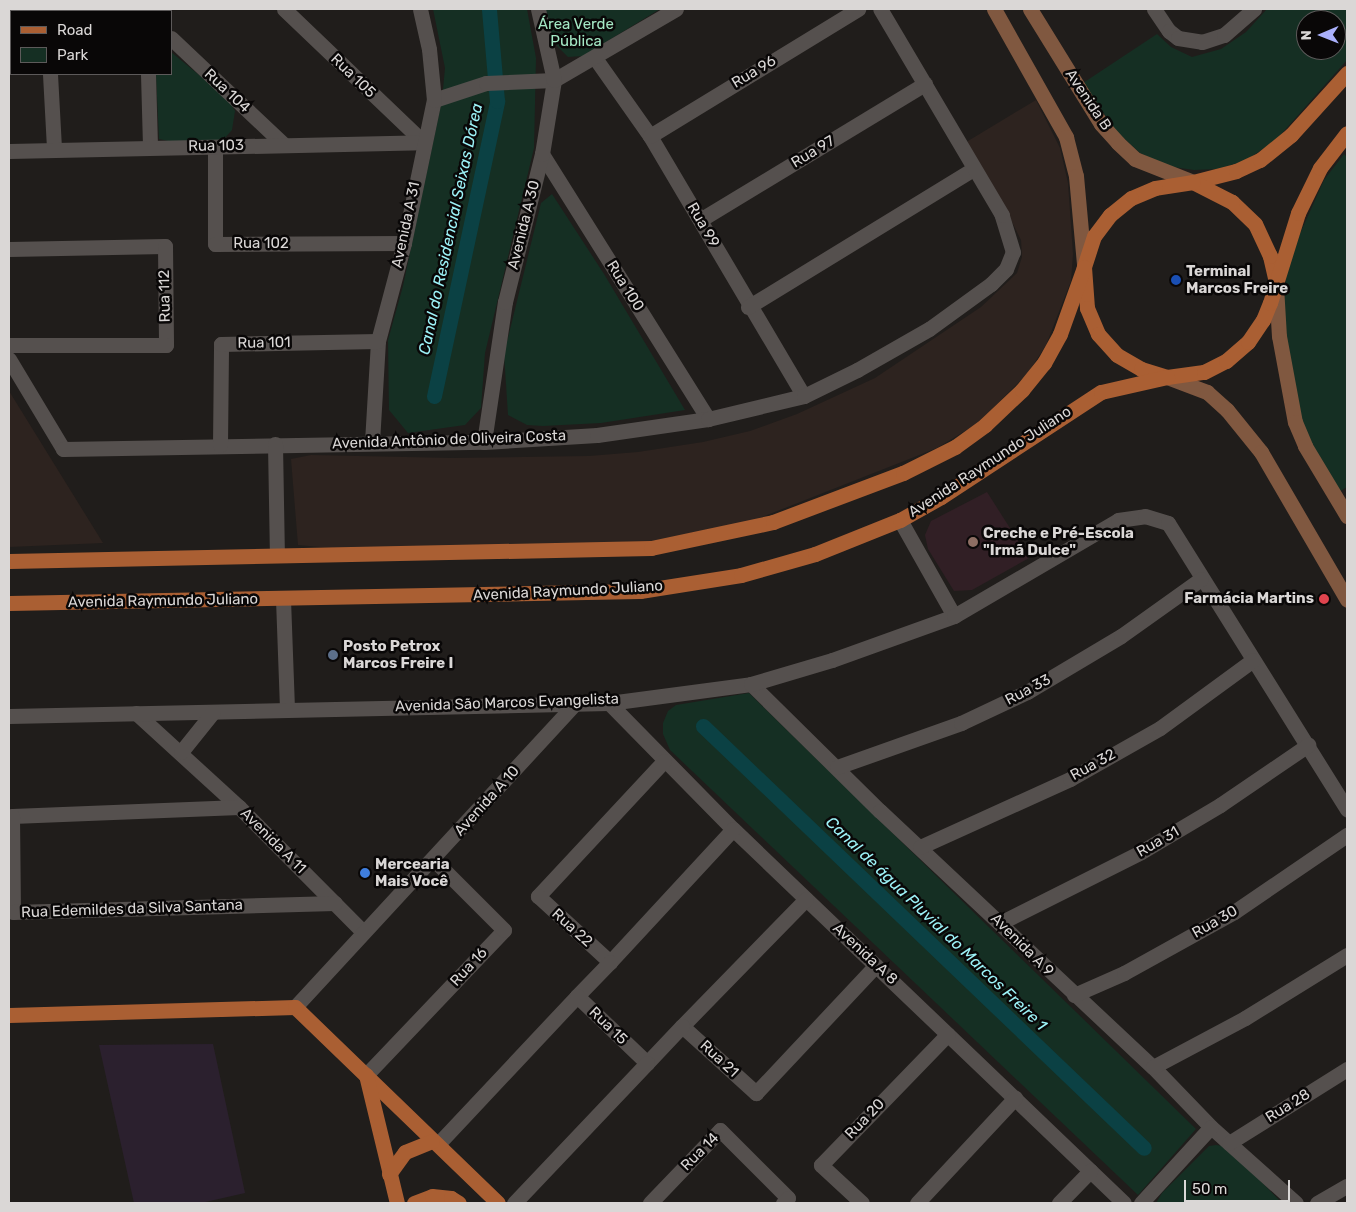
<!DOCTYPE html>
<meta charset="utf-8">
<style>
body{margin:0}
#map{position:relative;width:1356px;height:1212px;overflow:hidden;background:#201d1b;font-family:Rubik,sans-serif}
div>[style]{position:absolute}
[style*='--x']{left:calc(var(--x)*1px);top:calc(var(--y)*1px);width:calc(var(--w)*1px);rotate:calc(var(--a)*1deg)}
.built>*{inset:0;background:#2d231f}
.industrial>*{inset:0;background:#2b202e}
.education>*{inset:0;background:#311f25}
.green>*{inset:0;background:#152f23}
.canal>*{height:15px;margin:-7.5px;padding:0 7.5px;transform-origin:7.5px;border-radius:7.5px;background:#0b4144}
.street>*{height:15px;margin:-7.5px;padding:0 7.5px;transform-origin:7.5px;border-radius:7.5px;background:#55504e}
.secondary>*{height:15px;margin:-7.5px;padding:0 7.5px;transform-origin:7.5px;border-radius:7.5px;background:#805840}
.primary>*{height:15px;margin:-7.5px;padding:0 7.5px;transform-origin:7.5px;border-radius:7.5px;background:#aa5f33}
.dots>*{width:14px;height:14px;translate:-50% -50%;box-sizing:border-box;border:2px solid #090707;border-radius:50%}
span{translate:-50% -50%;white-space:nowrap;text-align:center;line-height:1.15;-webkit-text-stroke:5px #090707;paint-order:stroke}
.park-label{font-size:15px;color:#a4e8c5}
.street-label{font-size:15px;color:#dad7d6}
.poi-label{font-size:15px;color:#dad7d6;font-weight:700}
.left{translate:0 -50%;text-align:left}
.right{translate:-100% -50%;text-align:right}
.water-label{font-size:16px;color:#9df3f8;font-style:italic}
.frame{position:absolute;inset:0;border:10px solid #dad7d6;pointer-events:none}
.legend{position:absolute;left:10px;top:10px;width:162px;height:65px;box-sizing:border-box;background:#090707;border:1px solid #5d5a5a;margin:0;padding:6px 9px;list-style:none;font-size:15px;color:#dad7d6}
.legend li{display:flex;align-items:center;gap:10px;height:25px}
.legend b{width:25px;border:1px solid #5d5a5a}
.north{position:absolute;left:1296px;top:10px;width:50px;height:50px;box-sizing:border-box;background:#090707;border:1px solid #5d5a5a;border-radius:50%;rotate:269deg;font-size:14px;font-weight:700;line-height:20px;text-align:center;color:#dad7d6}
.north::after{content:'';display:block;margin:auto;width:18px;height:22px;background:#aab0fb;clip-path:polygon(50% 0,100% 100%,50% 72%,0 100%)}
.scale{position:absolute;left:1184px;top:1180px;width:106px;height:22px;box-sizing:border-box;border:2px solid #dad7d6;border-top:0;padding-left:6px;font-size:15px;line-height:18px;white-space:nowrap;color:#dad7d6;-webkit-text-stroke:4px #090707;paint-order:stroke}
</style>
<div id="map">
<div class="built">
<i style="clip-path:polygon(1036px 100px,1060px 148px,1068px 183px,1073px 254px,1071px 281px,1046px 345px,1028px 373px,978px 423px,937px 448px,752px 521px,651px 541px,364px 551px,298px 545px,291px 459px,311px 455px,452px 458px,589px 456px,638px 452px,703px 442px,750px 431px,797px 414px,875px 378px,981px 307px,1017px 273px,1022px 257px,1021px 240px,1002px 202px,967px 148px,968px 141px)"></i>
<i style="clip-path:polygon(9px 391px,103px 543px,9px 547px)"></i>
</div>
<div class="industrial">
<i style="clip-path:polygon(213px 1044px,245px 1193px,201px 1203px,134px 1203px,99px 1045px)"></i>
</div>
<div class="education">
<i style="clip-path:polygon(987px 492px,1029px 558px,972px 590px,954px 591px,928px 549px,925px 535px,931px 521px)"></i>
</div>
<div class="green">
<i style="clip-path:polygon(433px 9px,527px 9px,536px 58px,534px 148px,485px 353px,481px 408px,465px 425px,408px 433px,389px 410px,388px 340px,403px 286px,442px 100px,445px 68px)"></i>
<i style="clip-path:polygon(545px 9px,660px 9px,583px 56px,568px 57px,552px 41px)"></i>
<i style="clip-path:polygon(evenodd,1267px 9px,1347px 9px,1347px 60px,1276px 140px,1245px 161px,1217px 169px,1194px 170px,1166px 166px,1140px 153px,1116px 131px,1083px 83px,1157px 34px,1171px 47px,1192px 57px,1221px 49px,1246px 32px,1267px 9px,1306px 20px,1336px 20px,1336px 50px,1306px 50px,1306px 20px)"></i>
<i style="clip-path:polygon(171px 52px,227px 98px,235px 111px,232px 130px,224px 139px,215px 142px,173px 142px,159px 139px,156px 74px,171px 74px)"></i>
<i style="clip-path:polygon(1344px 154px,1347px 157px,1347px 487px,1339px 492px,1310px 444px,1293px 397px,1283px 313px,1286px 277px,1299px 236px,1324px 180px)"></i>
<i style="clip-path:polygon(552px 194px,604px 274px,685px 410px,601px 423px,543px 426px,527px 425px,508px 415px,504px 354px,541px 203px)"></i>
<i style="clip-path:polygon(749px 693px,1196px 1129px,1138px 1195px,670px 750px,663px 734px,663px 723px,668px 711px,676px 705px)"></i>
<i style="clip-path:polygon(1216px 1145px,1223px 1146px,1246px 1166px,1282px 1203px,1156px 1203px,1162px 1193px,1209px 1146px)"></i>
</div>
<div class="canal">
<i style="--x:434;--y:396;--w:302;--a:-77.9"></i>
<i style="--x:497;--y:101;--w:92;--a:-95"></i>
<i style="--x:703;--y:726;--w:610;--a:43.74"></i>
</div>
<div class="street">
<i style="--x:48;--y:9;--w:2;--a:90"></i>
<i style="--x:146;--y:9;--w:2;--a:63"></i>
<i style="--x:284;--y:9;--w:192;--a:43.7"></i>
<i style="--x:1154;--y:9;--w:27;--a:56"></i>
<i style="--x:1169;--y:31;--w:11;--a:38"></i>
<i style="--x:1178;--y:38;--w:24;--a:9"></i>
<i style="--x:1202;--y:42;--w:23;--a:-18"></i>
<i style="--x:1224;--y:35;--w:40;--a:-41"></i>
<i style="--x:171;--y:38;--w:154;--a:43.4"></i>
<i style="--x:595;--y:58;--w:95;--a:54.8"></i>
<i style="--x:650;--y:136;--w:302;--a:59.4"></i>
<i style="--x:50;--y:74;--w:75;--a:86.9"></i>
<i style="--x:148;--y:74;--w:73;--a:88.4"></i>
<i style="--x:434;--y:100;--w:55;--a:-18.1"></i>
<i style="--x:486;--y:83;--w:68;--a:-2.5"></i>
<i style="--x:554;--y:80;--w:141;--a:-30.2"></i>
<i style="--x:650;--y:136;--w:244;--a:-31.4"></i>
<i style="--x:215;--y:147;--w:97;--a:90"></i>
<i style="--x:215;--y:244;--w:189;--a:-0.3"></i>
<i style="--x:9;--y:151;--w:414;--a:-1.2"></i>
<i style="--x:542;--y:154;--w:313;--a:57.9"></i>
<i style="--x:700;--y:220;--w:263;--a:-31.2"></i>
<i style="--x:9;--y:249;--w:156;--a:-1.1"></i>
<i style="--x:165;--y:246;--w:99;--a:89.4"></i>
<i style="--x:166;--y:345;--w:157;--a:180"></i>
<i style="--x:748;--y:307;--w:264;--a:-31.5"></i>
<i style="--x:9;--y:359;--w:105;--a:59"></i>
<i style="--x:63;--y:449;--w:421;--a:-1"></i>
<i style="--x:484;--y:442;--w:113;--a:-3.5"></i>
<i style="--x:597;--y:435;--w:112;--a:-8.2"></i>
<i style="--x:708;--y:419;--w:99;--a:-13.5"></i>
<i style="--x:804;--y:396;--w:59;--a:-26.1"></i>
<i style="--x:857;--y:370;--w:83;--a:-29.7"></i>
<i style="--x:929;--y:329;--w:77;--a:-36"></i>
<i style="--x:991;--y:284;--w:21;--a:-45"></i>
<i style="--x:1006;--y:269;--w:18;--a:-68"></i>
<i style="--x:1013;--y:252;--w:39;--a:-107"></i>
<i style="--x:1002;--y:215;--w:239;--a:-120.6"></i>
<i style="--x:372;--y:442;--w:101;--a:-86.6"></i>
<i style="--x:378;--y:341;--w:101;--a:-75.1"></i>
<i style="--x:404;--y:243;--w:146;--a:-78.2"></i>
<i style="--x:434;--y:100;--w:51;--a:-95.6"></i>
<i style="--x:429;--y:49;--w:41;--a:-102.7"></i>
<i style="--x:484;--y:442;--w:142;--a:-81.5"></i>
<i style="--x:505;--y:302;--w:153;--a:-76"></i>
<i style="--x:542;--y:154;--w:75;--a:-80.8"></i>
<i style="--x:554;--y:80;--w:73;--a:-102.7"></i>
<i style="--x:275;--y:444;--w:111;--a:89"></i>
<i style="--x:220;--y:445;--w:101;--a:-89.4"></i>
<i style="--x:221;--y:344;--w:157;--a:-1.1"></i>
<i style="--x:900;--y:520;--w:110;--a:60.6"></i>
<i style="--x:283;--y:599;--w:109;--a:87.9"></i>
<i style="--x:751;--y:684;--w:181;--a:44.6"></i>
<i style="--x:880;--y:811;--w:374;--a:43.2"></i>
<i style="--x:1153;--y:1067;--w:83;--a:46"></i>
<i style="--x:1211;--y:1127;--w:114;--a:41.8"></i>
<i style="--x:609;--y:703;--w:177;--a:45.5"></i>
<i style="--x:733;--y:829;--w:541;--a:43.73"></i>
<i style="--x:136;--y:713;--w:139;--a:42.4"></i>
<i style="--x:239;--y:807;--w:176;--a:45.2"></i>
<i style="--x:9;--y:716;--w:600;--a:-1.24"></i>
<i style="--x:609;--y:703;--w:143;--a:-7.6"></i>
<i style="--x:751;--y:684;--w:84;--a:-16.5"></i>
<i style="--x:832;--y:660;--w:130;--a:-19.8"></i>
<i style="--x:954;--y:616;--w:190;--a:-30.3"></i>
<i style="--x:1118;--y:520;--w:27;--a:-8"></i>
<i style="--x:1145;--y:516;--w:24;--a:17"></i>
<i style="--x:1168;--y:523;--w:338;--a:58"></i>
<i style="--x:181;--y:752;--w:51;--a:-51.3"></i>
<i style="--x:664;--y:761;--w:185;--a:133"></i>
<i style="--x:538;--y:896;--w:98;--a:42.5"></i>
<i style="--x:610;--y:962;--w:181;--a:-47.2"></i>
<i style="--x:837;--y:767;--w:132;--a:-19.5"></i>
<i style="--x:961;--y:723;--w:73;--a:-25.2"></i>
<i style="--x:1027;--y:692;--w:109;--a:-30.8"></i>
<i style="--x:1121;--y:636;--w:98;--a:-35.5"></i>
<i style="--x:239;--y:807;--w:227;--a:177.7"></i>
<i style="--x:12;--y:816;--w:96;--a:89.4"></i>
<i style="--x:13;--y:912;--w:322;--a:-1.6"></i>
<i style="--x:920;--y:847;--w:165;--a:-24.4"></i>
<i style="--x:1070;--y:779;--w:103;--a:-29.5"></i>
<i style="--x:1160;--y:728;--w:115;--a:-36.2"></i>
<i style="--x:806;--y:899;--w:177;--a:134.3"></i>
<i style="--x:682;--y:1026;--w:100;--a:42.2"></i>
<i style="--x:756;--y:1093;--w:175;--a:-46.8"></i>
<i style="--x:1000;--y:923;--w:158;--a:-26.7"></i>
<i style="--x:1141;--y:852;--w:92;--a:-30.7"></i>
<i style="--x:1220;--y:805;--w:107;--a:-34.3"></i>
<i style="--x:1074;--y:995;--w:55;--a:-23.7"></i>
<i style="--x:1124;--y:973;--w:126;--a:-29"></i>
<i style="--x:1234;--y:912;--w:137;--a:-34.3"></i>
<i style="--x:577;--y:996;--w:47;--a:-45.9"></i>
<i style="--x:295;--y:1007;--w:413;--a:-47.3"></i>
<i style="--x:647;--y:1063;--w:51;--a:-46.6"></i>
<i style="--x:1153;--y:1067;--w:104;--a:-28"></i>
<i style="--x:1245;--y:1018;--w:120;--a:-31.7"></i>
<i style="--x:366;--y:1075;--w:200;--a:-46.4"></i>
<i style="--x:504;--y:930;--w:99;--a:-135"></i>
<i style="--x:1229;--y:1143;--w:139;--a:-32.1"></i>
<i style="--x:438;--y:1144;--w:203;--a:-46.8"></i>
<i style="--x:577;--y:996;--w:97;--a:43.7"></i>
<i style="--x:647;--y:1063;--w:193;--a:133.5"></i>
<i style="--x:650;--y:1203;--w:101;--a:-46.2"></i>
<i style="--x:720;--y:1130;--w:96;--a:45"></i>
<i style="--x:788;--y:1198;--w:7;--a:135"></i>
<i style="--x:862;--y:1203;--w:56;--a:-137.2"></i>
<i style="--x:821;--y:1165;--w:182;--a:-45.9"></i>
<i style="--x:917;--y:1203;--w:144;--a:-47"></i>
<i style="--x:1059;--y:1203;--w:45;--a:-45.9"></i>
<i style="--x:1141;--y:1203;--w:103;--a:-47.4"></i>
<i style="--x:1317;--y:1203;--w:34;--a:-30"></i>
</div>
<div class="secondary">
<i style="--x:994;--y:9;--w:147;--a:60.6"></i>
<i style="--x:1066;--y:137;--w:40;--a:75.6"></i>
<i style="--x:1076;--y:176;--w:88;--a:84.8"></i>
<i style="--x:1030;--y:9;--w:135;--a:58.3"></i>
<i style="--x:1101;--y:124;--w:25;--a:48"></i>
<i style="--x:1118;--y:143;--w:23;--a:43"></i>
<i style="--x:1135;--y:159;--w:62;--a:21.6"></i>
<i style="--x:1276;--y:286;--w:50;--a:86.6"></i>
<i style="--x:1279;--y:336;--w:87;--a:79.5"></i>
<i style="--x:1295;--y:422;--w:26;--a:67"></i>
<i style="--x:1305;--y:446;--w:82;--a:59"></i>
<i style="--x:1167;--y:377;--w:43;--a:20.6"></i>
<i style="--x:1207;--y:392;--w:27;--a:42"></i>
<i style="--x:1227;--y:410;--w:54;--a:51"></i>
<i style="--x:1261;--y:452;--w:171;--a:59.8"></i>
</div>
<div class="primary">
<i style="--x:1193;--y:182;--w:44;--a:-14.3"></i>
<i style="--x:1236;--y:171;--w:26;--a:-25"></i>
<i style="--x:1260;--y:160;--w:40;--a:-39"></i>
<i style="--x:1291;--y:135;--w:84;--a:-47.9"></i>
<i style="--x:1276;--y:282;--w:27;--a:-103"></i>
<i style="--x:1270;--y:256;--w:35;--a:-115"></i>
<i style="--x:1255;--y:224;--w:32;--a:-136"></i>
<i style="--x:1232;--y:202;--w:44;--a:-152.9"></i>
<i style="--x:1193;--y:182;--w:38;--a:171"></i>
<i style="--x:1155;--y:188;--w:26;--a:157"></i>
<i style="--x:1131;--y:198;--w:27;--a:141"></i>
<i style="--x:1110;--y:215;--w:26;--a:127"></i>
<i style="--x:1094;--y:236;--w:33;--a:108"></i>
<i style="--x:1084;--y:267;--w:41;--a:85.8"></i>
<i style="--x:1087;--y:308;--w:28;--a:67"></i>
<i style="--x:1098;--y:334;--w:28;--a:48"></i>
<i style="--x:1117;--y:355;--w:28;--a:30"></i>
<i style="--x:1141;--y:369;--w:27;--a:17"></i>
<i style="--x:1167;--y:377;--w:37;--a:-8"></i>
<i style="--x:1204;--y:372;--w:25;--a:-27"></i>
<i style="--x:1226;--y:361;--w:29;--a:-41"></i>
<i style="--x:1248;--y:342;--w:27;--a:-56"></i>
<i style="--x:1263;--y:320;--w:18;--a:-68"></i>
<i style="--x:1270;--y:303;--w:94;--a:-72.7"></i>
<i style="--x:1298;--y:213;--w:50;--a:-63.9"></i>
<i style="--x:1320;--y:168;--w:44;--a:-52.4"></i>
<i style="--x:9;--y:561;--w:642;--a:-1.16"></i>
<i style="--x:651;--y:548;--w:125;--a:-12"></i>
<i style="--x:773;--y:522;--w:139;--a:-20.7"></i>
<i style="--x:903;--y:473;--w:58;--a:-26.6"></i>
<i style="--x:955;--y:447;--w:37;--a:-36"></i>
<i style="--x:985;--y:425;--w:51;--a:-43.4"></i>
<i style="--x:1022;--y:390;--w:35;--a:-51"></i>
<i style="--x:1044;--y:363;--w:33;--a:-61"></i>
<i style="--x:1060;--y:334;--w:71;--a:-70.3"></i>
<i style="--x:9;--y:603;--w:631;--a:-1.09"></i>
<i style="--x:640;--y:591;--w:102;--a:-9"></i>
<i style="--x:741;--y:575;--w:77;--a:-15.8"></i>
<i style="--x:815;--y:554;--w:92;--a:-21.8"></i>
<i style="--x:900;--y:520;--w:47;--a:-29.3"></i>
<i style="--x:941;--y:497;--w:191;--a:-33.3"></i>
<i style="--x:1101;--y:392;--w:68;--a:-12.8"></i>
<i style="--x:9;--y:1015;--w:286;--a:-1.6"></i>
<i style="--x:295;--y:1007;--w:282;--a:44"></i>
<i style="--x:366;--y:1075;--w:132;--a:76.4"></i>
<i style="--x:389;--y:1174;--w:27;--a:-54"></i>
<i style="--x:405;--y:1152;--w:29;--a:-22"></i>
<i style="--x:414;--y:1203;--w:19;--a:-21"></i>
<i style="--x:432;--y:1196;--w:19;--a:6"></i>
<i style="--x:451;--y:1198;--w:9;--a:32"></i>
</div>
<div class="dots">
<i style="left:1176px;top:280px;background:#1a4fb4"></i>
<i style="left:973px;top:542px;background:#8d6e63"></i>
<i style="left:1324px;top:599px;background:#e0444e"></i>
<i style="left:333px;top:655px;background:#5c6f8a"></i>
<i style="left:365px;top:873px;background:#3f7fe0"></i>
</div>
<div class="park-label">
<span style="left:576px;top:33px">Área Verde<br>Pública</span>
</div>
<div class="street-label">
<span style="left:754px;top:72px;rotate:-31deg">Rua 96</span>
<span style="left:353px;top:76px;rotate:44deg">Rua 105</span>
<span style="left:227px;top:91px;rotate:43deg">Rua 104</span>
<span style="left:1088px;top:100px;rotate:56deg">Avenida B</span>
<span style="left:216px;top:146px;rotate:-1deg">Rua 103</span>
<span style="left:813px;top:152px;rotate:-31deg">Rua 97</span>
<span style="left:406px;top:225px;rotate:-78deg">Avenida A 31</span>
<span style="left:524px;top:225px;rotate:-76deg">Avenida A 30</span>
<span style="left:703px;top:225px;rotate:60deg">Rua 99</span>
<span style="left:261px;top:244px">Rua 102</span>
<span style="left:625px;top:286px;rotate:58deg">Rua 100</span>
<span style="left:165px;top:296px;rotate:-91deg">Rua 112</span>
<span style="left:264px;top:343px;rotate:-1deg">Rua 101</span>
<span style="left:449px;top:440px;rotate:-2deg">Avenida Antônio de Oliveira Costa</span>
<span style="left:990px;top:462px;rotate:-33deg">Avenida Raymundo Juliano</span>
<span style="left:568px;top:591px;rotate:-3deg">Avenida Raymundo Juliano</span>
<span style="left:163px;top:601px;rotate:-1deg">Avenida Raymundo Juliano</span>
<span style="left:1028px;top:690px;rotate:-28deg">Rua 33</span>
<span style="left:507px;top:703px;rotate:-2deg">Avenida São Marcos Evangelista</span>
<span style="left:1093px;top:765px;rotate:-29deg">Rua 32</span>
<span style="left:487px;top:801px;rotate:-48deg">Avenida A 10</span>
<span style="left:273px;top:841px;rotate:45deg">Avenida A 11</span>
<span style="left:1158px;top:842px;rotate:-30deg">Rua 31</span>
<span style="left:132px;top:909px;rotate:-2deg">Rua Edemildes da Silva Santana</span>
<span style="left:1215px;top:922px;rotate:-30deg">Rua 30</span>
<span style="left:572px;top:928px;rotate:42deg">Rua 22</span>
<span style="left:1022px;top:945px;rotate:45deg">Avenida A 9</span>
<span style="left:865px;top:954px;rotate:43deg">Avenida A 8</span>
<span style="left:469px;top:967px;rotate:-47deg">Rua 16</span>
<span style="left:608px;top:1026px;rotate:44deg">Rua 15</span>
<span style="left:719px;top:1059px;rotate:43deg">Rua 21</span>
<span style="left:1288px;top:1106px;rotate:-32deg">Rua 28</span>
<span style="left:865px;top:1119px;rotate:-46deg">Rua 20</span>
<span style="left:700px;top:1152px;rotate:-45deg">Rua 14</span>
</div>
<div class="poi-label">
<span class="left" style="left:1186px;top:280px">Terminal<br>Marcos Freire</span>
<span class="left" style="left:983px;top:542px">Creche e Pré-Escola<br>"Irmã Dulce"</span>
<span class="right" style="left:1314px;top:599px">Farmácia Martins</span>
<span class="left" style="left:343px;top:655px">Posto Petrox<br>Marcos Freire I</span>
<span class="left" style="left:375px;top:873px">Mercearia<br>Mais Você</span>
</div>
<div class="water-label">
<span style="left:451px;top:229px;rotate:-78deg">Canal do Residencial Seixas Dórea</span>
<span style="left:936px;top:924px;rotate:44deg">Canal de água Pluvial do Marcos Freire 1</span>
</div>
<div class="frame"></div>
<ul class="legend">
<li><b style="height:6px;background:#aa5f33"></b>Road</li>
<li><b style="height:14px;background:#152f23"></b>Park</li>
</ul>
<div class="north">N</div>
<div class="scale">50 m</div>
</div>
